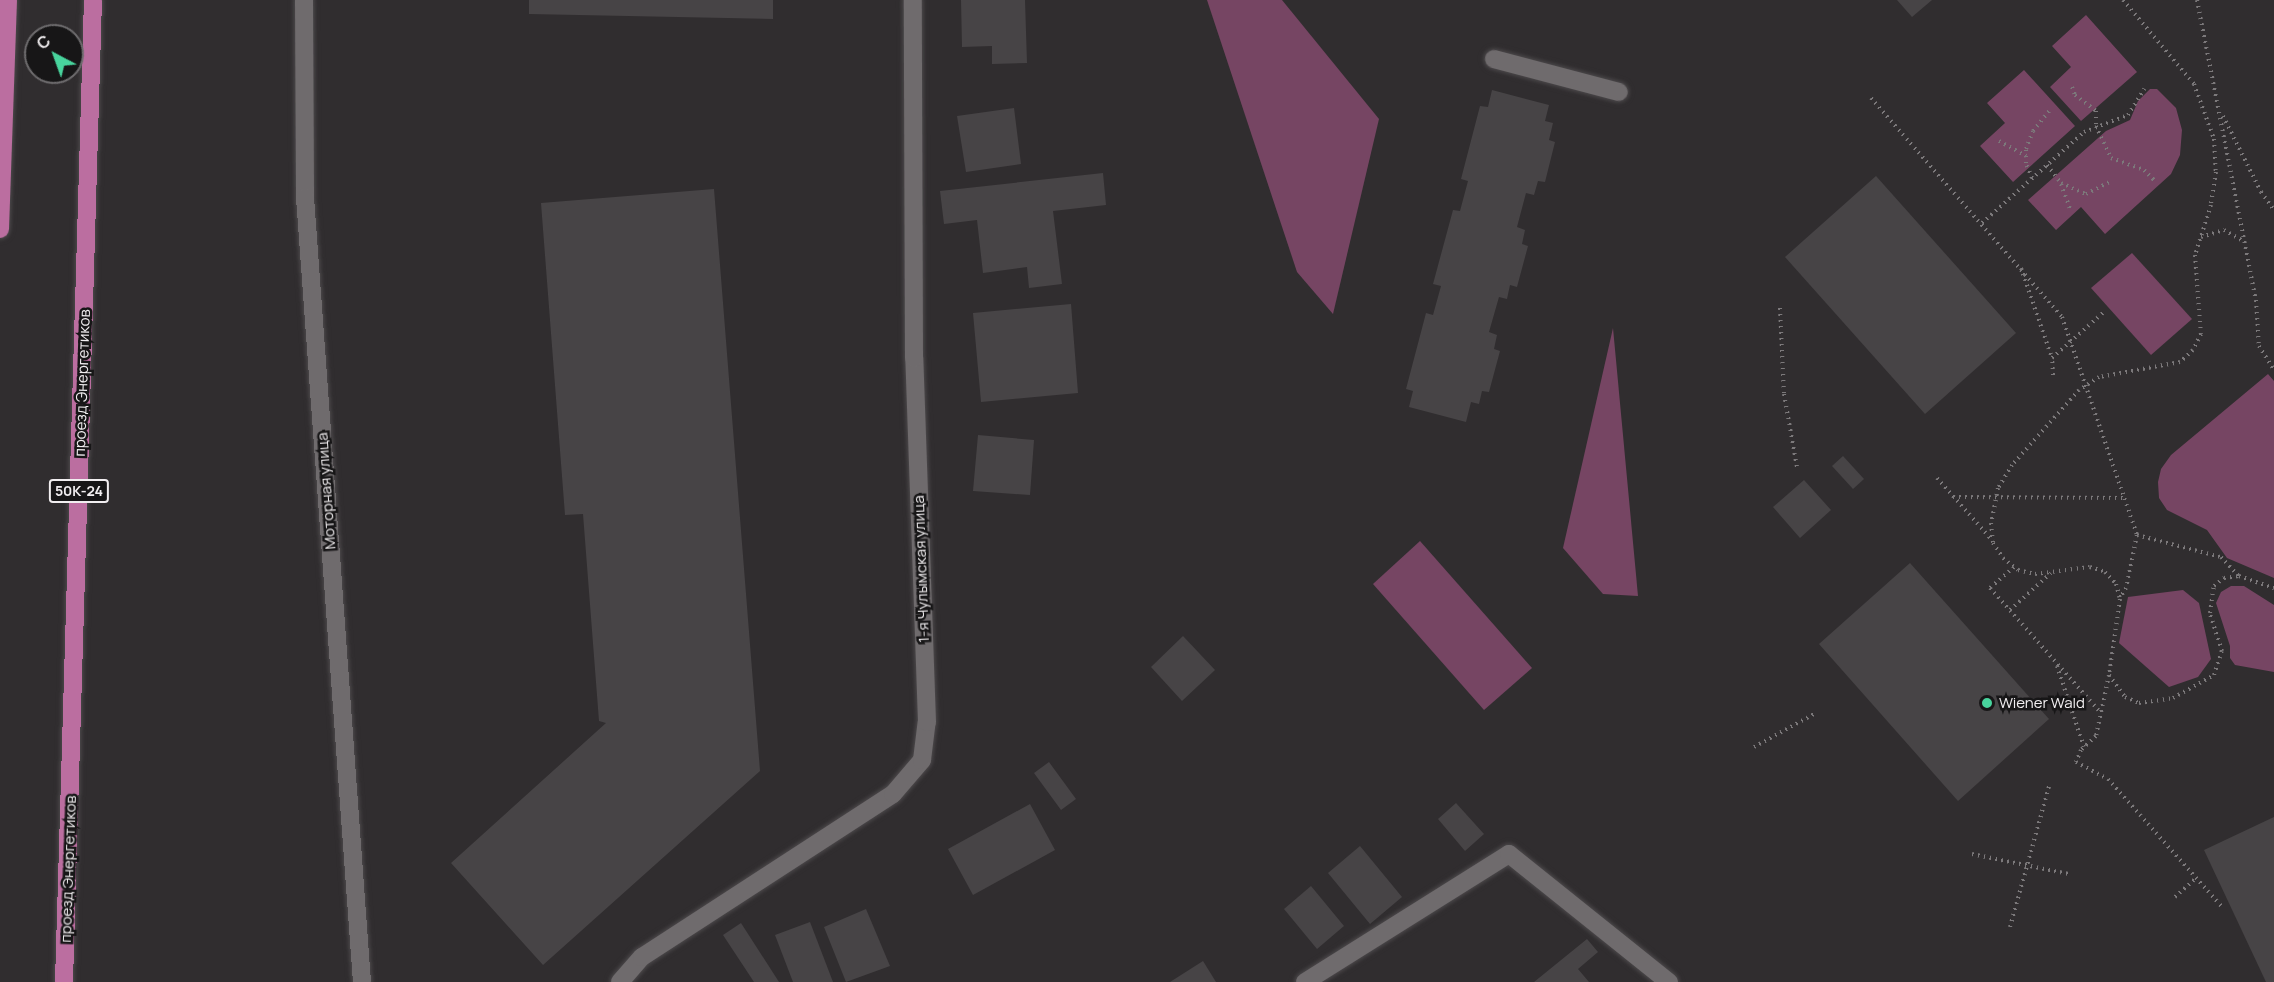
<!DOCTYPE html>
<meta charset="utf-8">
<style>
body{margin:0}
#map{position:relative;width:2274px;height:982px;overflow:hidden;background:#302d2f;font-family:Manrope,sans-serif}
div>[style]{position:absolute}
[style*='--x']{left:calc(var(--x)*1px);top:calc(var(--y)*1px);width:calc(var(--w)*1px);rotate:calc(var(--a)*1deg)}
.green>*{inset:0;background:#764563}
.building>*{inset:0;background:#474446}
.path>*{height:4px;margin-top:-2px;transform-origin:0;background:repeating-linear-gradient(90deg,#7c797b 0 1.5px,transparent 0 6px)}
.roads{filter:drop-shadow(0 0 2px #4c494b) drop-shadow(0 0 2px #4c494b)}
.minor>*{height:18px;margin:-9px;padding:0 9px;transform-origin:9px;border-radius:9px;background:#6f6b6d}
.major>*{height:18px;margin:-9px;padding:0 9px;transform-origin:9px;border-radius:9px;background:#bb6ea0}
.dots>*{width:16px;height:16px;translate:-50% -50%;box-sizing:border-box;border:3px solid #171617;border-radius:50%}
span{translate:-50% -50%;white-space:nowrap;text-align:center;line-height:1.15;-webkit-text-stroke:5px #171617;paint-order:stroke}
.shield-label span{padding:2px 4px;background:#171617;border:2px solid;border-radius:4px;-webkit-text-stroke-width:0}
.shield-label{font-size:14px;color:#f1eef0;font-weight:700}
.street-label{font-size:15px;color:#f1eef0}
.poi-label{font-size:15px;color:#f1eef0}
.left{translate:0 -50%;text-align:left}
.north{position:absolute;left:24px;top:24px;width:60px;height:60px;box-sizing:border-box;background:#171617;border:2px solid #6e6c6e;border-radius:50%;rotate:319deg;font-size:16px;font-weight:700;line-height:24px;text-align:center;color:#f1eef0}
.north::after{content:'';display:block;margin:auto;width:21px;height:27px;background:#48d49d;clip-path:polygon(50% 0,100% 100%,50% 72%,0 100%)}
</style>
<div id="map">
<div class="green">
<i style="clip-path:polygon(1207px 0,1282px 0,1379px 119px,1333px 314px,1297px 272px)"></i>
<i style="clip-path:polygon(2086px 15px,2137px 72px,2081px 121px,2050px 87px,2071px 67px,2052px 46px)"></i>
<i style="clip-path:polygon(2024px 70px,2075px 126px,2013px 182px,1980px 146px,2005px 123px,1987px 103px)"></i>
<i style="clip-path:polygon(2150px 89px,2157px 89px,2176px 108px,2182px 130px,2180px 155px,2171px 174px,2105px 234px,2081px 207px,2056px 230px,2028px 200px,2106px 131px,2130px 120px,2138px 101px)"></i>
<i style="clip-path:polygon(2132px 253px,2192px 319px,2151px 355px,2091px 288px)"></i>
<i style="clip-path:polygon(1613px 328px,1638px 596px,1603px 594px,1563px 548px)"></i>
<i style="clip-path:polygon(2268px 374px,2274px 381px,2274px 578px,2227px 558px,2207px 530px,2167px 510px,2159px 498px,2158px 482px,2161px 469px,2171px 455px)"></i>
<i style="clip-path:polygon(1420px 541px,1532px 668px,1484px 710px,1373px 584px)"></i>
<i style="clip-path:polygon(2231px 586px,2244px 586px,2274px 605px,2274px 672px,2235px 665px,2230px 658px,2230px 646px,2216px 603px,2221px 592px)"></i>
<i style="clip-path:polygon(2183px 590px,2199px 603px,2211px 659px,2198px 677px,2169px 687px,2119px 643px,2128px 597px)"></i>
</div>
<div class="building">
<i style="clip-path:polygon(529px 0,773px 0,773px 19px,529px 14px)"></i>
<i style="clip-path:polygon(961px 0,1025px 0,1027px 63px,992px 64px,992px 46px,962px 47px)"></i>
<i style="clip-path:polygon(1897px 0,1932px 0,1912px 17px)"></i>
<i style="clip-path:polygon(1492px 90px,1549px 105px,1545px 121px,1553px 123px,1549px 140px,1555px 142px,1545px 182px,1538px 181px,1534px 195px,1526px 193px,1517px 227px,1525px 230px,1522px 244px,1528px 246px,1517px 287px,1510px 285px,1507px 299px,1499px 297px,1489px 332px,1497px 335px,1494px 349px,1500px 351px,1489px 392px,1482px 391px,1479px 404px,1471px 402px,1466px 422px,1409px 407px,1413px 391px,1406px 389px,1426px 313px,1433px 315px,1441px 286px,1433px 284px,1453px 210px,1460px 211px,1468px 181px,1461px 179px,1480px 106px,1488px 107px)"></i>
<i style="clip-path:polygon(1014px 108px,1021px 164px,966px 172px,957px 116px)"></i>
<i style="clip-path:polygon(1103px 173px,1106px 205px,1053px 211px,1062px 284px,1029px 288px,1027px 267px,983px 273px,977px 220px,944px 224px,940px 191px)"></i>
<i style="clip-path:polygon(1876px 176px,2016px 333px,1925px 414px,1785px 257px)"></i>
<i style="clip-path:polygon(714px 189px,760px 771px,543px 965px,451px 863px,606px 723px,599px 721px,583px 514px,565px 515px,541px 203px)"></i>
<i style="clip-path:polygon(1071px 304px,1078px 393px,981px 402px,973px 313px)"></i>
<i style="clip-path:polygon(978px 435px,1034px 440px,1030px 495px,973px 491px)"></i>
<i style="clip-path:polygon(1843px 456px,1864px 479px,1853px 489px,1832px 466px)"></i>
<i style="clip-path:polygon(1804px 480px,1831px 510px,1800px 538px,1773px 507px)"></i>
<i style="clip-path:polygon(1910px 563px,2049px 719px,1958px 801px,1819px 644px)"></i>
<i style="clip-path:polygon(1183px 636px,1215px 670px,1182px 701px,1151px 667px)"></i>
<i style="clip-path:polygon(1049px 762px,1076px 799px,1061px 810px,1034px 773px)"></i>
<i style="clip-path:polygon(1456px 803px,1484px 834px,1465px 851px,1438px 819px)"></i>
<i style="clip-path:polygon(1030px 804px,1055px 850px,973px 895px,948px 849px)"></i>
<i style="clip-path:polygon(2274px 817px,2274px 982px,2266px 982px,2204px 850px)"></i>
<i style="clip-path:polygon(1360px 846px,1402px 897px,1370px 924px,1328px 873px)"></i>
<i style="clip-path:polygon(1311px 886px,1344px 926px,1317px 949px,1284px 909px)"></i>
<i style="clip-path:polygon(866px 909px,890px 966px,846px 982px,824px 927px)"></i>
<i style="clip-path:polygon(810px 922px,833px 982px,793px 982px,775px 935px)"></i>
<i style="clip-path:polygon(741px 923px,779px 982px,754px 982px,723px 935px)"></i>
<i style="clip-path:polygon(1587px 939px,1598px 952px,1578px 969px,1589px 982px,1534px 982px)"></i>
<i style="clip-path:polygon(1203px 961px,1216px 982px,1170px 982px)"></i>
</div>
<div class="path">
<i style="--x:2123;--y:0;--w:110;--a:49.8"></i>
<i style="--x:2194;--y:84;--w:59;--a:70"></i>
<i style="--x:2214;--y:139;--w:33;--a:87"></i>
<i style="--x:2216;--y:172;--w:33;--a:99"></i>
<i style="--x:2211;--y:205;--w:52;--a:107.7"></i>
<i style="--x:2195;--y:255;--w:79;--a:85.7"></i>
<i style="--x:2201;--y:334;--w:18;--a:117"></i>
<i style="--x:2193;--y:350;--w:18;--a:137"></i>
<i style="--x:2180;--y:362;--w:82;--a:169.5"></i>
<i style="--x:2099;--y:377;--w:24;--a:147"></i>
<i style="--x:2079;--y:390;--w:101;--a:131.8"></i>
<i style="--x:2012;--y:465;--w:27;--a:121"></i>
<i style="--x:1998;--y:488;--w:36;--a:101"></i>
<i style="--x:1991;--y:523;--w:20;--a:84"></i>
<i style="--x:1993;--y:543;--w:18;--a:56"></i>
<i style="--x:2003;--y:558;--w:19;--a:39"></i>
<i style="--x:2018;--y:570;--w:17;--a:13"></i>
<i style="--x:2035;--y:574;--w:55;--a:-7.3"></i>
<i style="--x:2090;--y:567;--w:16;--a:18"></i>
<i style="--x:2105;--y:572;--w:16;--a:47"></i>
<i style="--x:2116;--y:584;--w:16;--a:75"></i>
<i style="--x:2120;--y:599;--w:77;--a:98.2"></i>
<i style="--x:2109;--y:675;--w:27;--a:54"></i>
<i style="--x:2125;--y:697;--w:15;--a:23"></i>
<i style="--x:2139;--y:703;--w:34;--a:-8"></i>
<i style="--x:2173;--y:698;--w:47;--a:-29.3"></i>
<i style="--x:2214;--y:675;--w:25;--a:-72"></i>
<i style="--x:2222;--y:651;--w:40;--a:-108"></i>
<i style="--x:2210;--y:613;--w:27;--a:-82"></i>
<i style="--x:2214;--y:586;--w:13;--a:-39"></i>
<i style="--x:2224;--y:578;--w:15;--a:-8"></i>
<i style="--x:2239;--y:576;--w:37;--a:19"></i>
<i style="--x:2197;--y:0;--w:306;--a:78.9"></i>
<i style="--x:2256;--y:300;--w:46;--a:86.3"></i>
<i style="--x:2259;--y:346;--w:28;--a:58"></i>
<i style="--x:2072;--y:87;--w:9;--a:69"></i>
<i style="--x:2075;--y:95;--w:26;--a:37"></i>
<i style="--x:2096;--y:111;--w:15;--a:90"></i>
<i style="--x:2096;--y:126;--w:35;--a:65"></i>
<i style="--x:2111;--y:158;--w:35;--a:20"></i>
<i style="--x:2144;--y:170;--w:17;--a:45"></i>
<i style="--x:1871;--y:98;--w:291;--a:48.9"></i>
<i style="--x:2062;--y:317;--w:231;--a:71"></i>
<i style="--x:2137;--y:535;--w:54;--a:101.7"></i>
<i style="--x:2126;--y:588;--w:12;--a:121"></i>
<i style="--x:2223;--y:116;--w:85;--a:63.4"></i>
<i style="--x:2261;--y:192;--w:22;--a:54"></i>
<i style="--x:1999;--y:141;--w:31;--a:29"></i>
<i style="--x:2047;--y:165;--w:23;--a:52"></i>
<i style="--x:2061;--y:183;--w:27;--a:24"></i>
<i style="--x:2086;--y:194;--w:28;--a:-27"></i>
<i style="--x:2032;--y:178;--w:16;--a:-112"></i>
<i style="--x:2026;--y:163;--w:14;--a:-90"></i>
<i style="--x:2026;--y:149;--w:19;--a:-69"></i>
<i style="--x:2033;--y:131;--w:27;--a:-51"></i>
<i style="--x:2061;--y:184;--w:27;--a:70"></i>
<i style="--x:1982;--y:223;--w:137;--a:-41.7"></i>
<i style="--x:2084;--y:132;--w:47;--a:-21.1"></i>
<i style="--x:2128;--y:115;--w:31;--a:-58"></i>
<i style="--x:2201;--y:237;--w:24;--a:-17"></i>
<i style="--x:2224;--y:230;--w:24;--a:30"></i>
<i style="--x:2021;--y:268;--w:95;--a:71"></i>
<i style="--x:1780;--y:308;--w:86;--a:87.3"></i>
<i style="--x:1784;--y:394;--w:74;--a:79.9"></i>
<i style="--x:2053;--y:375;--w:17;--a:-93"></i>
<i style="--x:2052;--y:358;--w:69;--a:-41.5"></i>
<i style="--x:1937;--y:478;--w:84;--a:48.4"></i>
<i style="--x:1953;--y:497;--w:171;--a:0.3"></i>
<i style="--x:2137;--y:535;--w:87;--a:14.7"></i>
<i style="--x:2221;--y:557;--w:26;--a:47"></i>
<i style="--x:2014;--y:567;--w:32;--a:139"></i>
<i style="--x:1990;--y:588;--w:167;--a:48.4"></i>
<i style="--x:2010;--y:610;--w:55;--a:-42.1"></i>
<i style="--x:2057;--y:666;--w:85;--a:71.6"></i>
<i style="--x:2109;--y:675;--w:62;--a:102"></i>
<i style="--x:2096;--y:736;--w:21;--a:137"></i>
<i style="--x:2081;--y:750;--w:13;--a:113"></i>
<i style="--x:2076;--y:762;--w:36;--a:28"></i>
<i style="--x:2108;--y:779;--w:173;--a:48.3"></i>
<i style="--x:1754;--y:747;--w:68;--a:-28.8"></i>
<i style="--x:1972;--y:854;--w:99;--a:11.7"></i>
<i style="--x:2175;--y:897;--w:28;--a:-42"></i>
<i style="--x:2010;--y:927;--w:146;--a:-74.5"></i>
</div>
<div class="roads">
<div class="minor">
<i style="--x:304;--y:0;--w:197;--a:89.7"></i>
<i style="--x:305;--y:197;--w:787;--a:85.85"></i>
<i style="--x:1494;--y:59;--w:129;--a:14.8"></i>
<i style="--x:620;--y:982;--w:33;--a:-49"></i>
<i style="--x:642;--y:957;--w:299;--a:-33"></i>
<i style="--x:893;--y:794;--w:45;--a:-49.5"></i>
<i style="--x:922;--y:760;--w:38;--a:-83"></i>
<i style="--x:927;--y:722;--w:364;--a:-92"></i>
<i style="--x:914;--y:358;--w:358;--a:-90.2"></i>
<i style="--x:1305;--y:982;--w:241;--a:-32.1"></i>
<i style="--x:1509;--y:854;--w:205;--a:38.7"></i>
</div>
<div class="major">
<i style="--x:0;--y:229;--w:229;--a:-88"></i>
<i style="--x:64;--y:982;--w:982;--a:-88.31"></i>
</div>
</div>
<div class="dots">
<i style="left:1987px;top:703px;background:#48d49d"></i>
</div>
<div class="shield-label">
<span style="left:79px;top:491px">50К-24</span>
</div>
<div class="street-label">
<span style="left:82px;top:383px;rotate:-88deg">проезд Энергетиков</span>
<span style="left:326px;top:491px;rotate:-94deg">Моторная улица</span>
<span style="left:921px;top:569px;rotate:-92deg">1-я Чулымская улица</span>
<span style="left:68px;top:869px;rotate:-88deg">проезд Энергетиков</span>
</div>
<div class="poi-label">
<span class="left" style="left:1999px;top:703px">Wiener Wald</span>
</div>
<div class="north">С</div>
</div>
